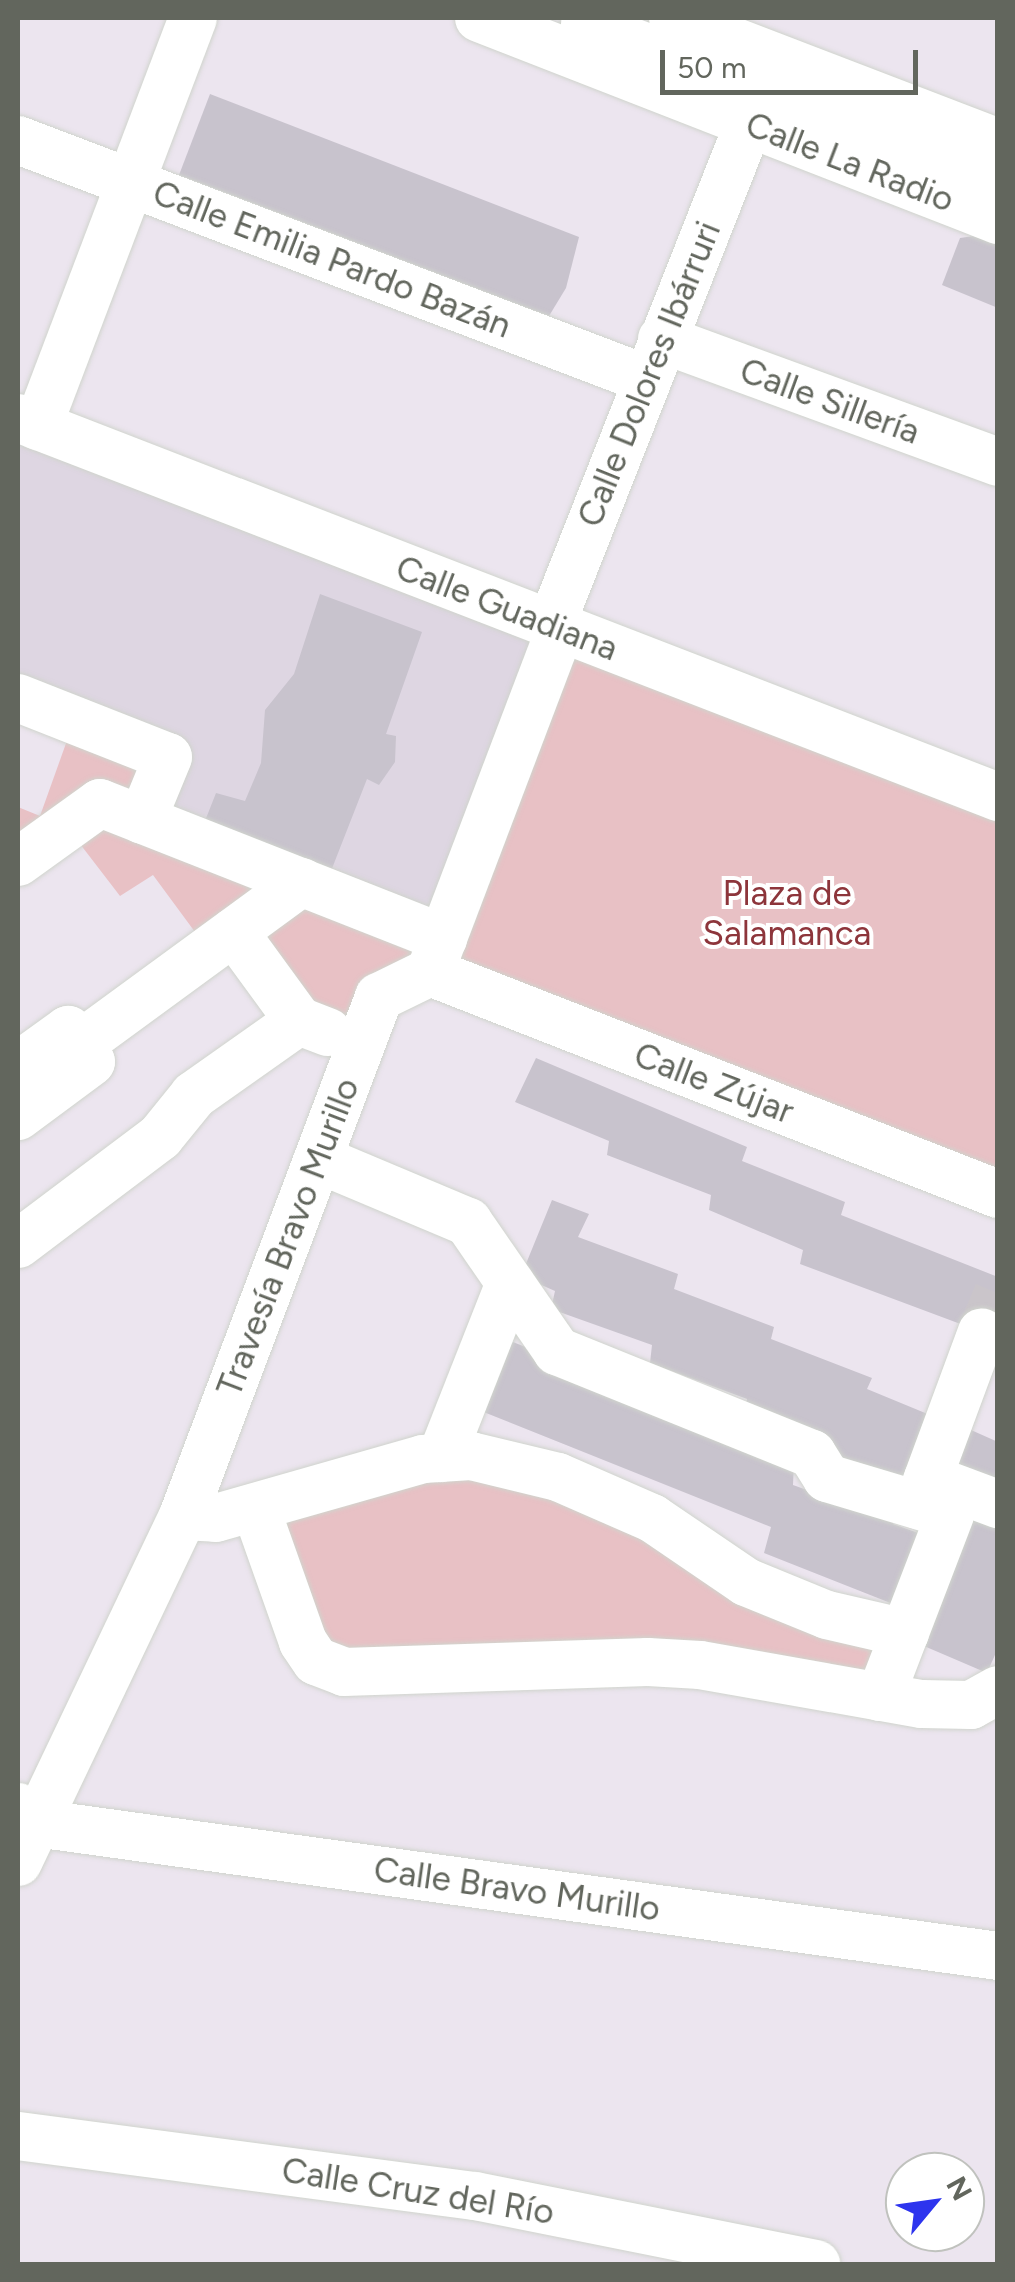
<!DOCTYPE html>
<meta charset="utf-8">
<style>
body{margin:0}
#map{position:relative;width:1015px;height:2282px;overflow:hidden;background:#ece5ef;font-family:Figtree,sans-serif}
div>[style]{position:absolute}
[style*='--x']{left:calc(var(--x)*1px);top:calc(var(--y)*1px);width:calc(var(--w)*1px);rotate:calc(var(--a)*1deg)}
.education>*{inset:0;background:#ded6e2}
.green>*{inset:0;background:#e8c1c5}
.building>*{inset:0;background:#c8c3cd}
.minor-tunnel>*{height:48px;margin-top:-24px;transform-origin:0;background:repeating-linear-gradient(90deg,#cac5ca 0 48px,transparent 0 72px)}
.roads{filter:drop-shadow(0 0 2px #d0d4cd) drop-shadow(0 0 2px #d0d4cd)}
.minor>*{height:48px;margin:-24px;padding:0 24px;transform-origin:24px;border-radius:24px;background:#fff}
span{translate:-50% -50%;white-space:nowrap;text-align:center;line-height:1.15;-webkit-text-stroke:8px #fff;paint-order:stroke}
.street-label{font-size:35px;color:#62665d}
.park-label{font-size:35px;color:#8d353b}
.frame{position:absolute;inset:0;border:20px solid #62665d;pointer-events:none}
.north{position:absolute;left:885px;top:2152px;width:100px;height:100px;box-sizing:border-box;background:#fff;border:2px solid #c0c2be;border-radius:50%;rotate:61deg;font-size:28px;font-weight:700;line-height:40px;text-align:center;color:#62665d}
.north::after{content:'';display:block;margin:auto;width:35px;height:45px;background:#2d34ee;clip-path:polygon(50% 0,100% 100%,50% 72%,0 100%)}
.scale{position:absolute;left:660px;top:50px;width:258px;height:45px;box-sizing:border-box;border:5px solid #62665d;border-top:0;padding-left:12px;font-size:30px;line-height:35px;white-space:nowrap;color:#62665d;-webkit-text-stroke:8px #fff;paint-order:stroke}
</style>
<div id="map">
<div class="education">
<i style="clip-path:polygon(18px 418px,561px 628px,443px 938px,142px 820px,167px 757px,18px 698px)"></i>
</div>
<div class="green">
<i style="clip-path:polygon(561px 628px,997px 797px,997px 1194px,430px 972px,361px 1044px,234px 933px,209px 951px,153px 875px,120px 896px,67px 827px,18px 862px,18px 807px,40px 816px,74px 721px,168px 757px,142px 819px,443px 937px)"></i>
<i style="clip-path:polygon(471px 1456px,905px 1633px,849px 1692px,344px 1672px,256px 1509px)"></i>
</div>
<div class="building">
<i style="clip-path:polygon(210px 94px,579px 237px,566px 288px,549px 316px,179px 175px)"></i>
<i style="clip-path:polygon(974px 236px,998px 245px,998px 308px,942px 285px,960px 238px)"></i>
<i style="clip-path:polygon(320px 594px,422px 632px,386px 734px,396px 736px,395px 762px,379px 785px,367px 779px,331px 871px,203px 826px,216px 793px,245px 801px,261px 763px,265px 710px,294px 674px)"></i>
<i style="clip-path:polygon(536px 1058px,747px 1147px,742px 1161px,845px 1202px,841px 1215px,998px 1277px,998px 1338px,800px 1264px,803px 1250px,709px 1210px,711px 1195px,607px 1155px,609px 1141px,515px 1102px)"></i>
<i style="clip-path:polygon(552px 1200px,589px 1214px,578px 1237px,678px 1274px,674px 1289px,774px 1327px,771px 1339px,872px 1378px,867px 1389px,930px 1415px,909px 1484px,870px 1482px,744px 1413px,747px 1399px,650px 1363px,652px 1345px,551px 1309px,555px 1291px,521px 1276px)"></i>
<i style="clip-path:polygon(503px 1338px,732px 1430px,794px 1463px,793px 1485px,857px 1508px,896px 1513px,893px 1524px,924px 1535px,898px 1606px,764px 1553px,771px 1527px,471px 1407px)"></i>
<i style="clip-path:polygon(971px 1430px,998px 1442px,998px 1485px,957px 1467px)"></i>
<i style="clip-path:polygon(974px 1510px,998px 1520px,998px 1648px,987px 1673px,924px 1646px)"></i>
</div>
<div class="minor-tunnel">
<i style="--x:982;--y:1332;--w:42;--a:-67.7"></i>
</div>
<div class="roads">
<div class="minor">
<i style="--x:479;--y:18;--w:557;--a:21.27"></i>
<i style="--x:673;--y:18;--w:348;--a:21"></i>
<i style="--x:585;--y:24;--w:442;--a:20.9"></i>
<i style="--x:18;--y:140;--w:672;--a:20.84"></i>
<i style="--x:662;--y:339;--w:358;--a:20.1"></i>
<i style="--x:18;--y:418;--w:1051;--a:21.14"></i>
<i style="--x:38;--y:426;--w:436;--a:-69.2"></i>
<i style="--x:551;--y:625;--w:540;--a:-68.47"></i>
<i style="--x:18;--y:698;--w:161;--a:21.5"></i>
<i style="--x:168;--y:757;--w:68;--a:112.4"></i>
<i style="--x:18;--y:862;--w:101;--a:-35.7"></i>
<i style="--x:100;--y:803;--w:369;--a:21.5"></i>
<i style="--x:234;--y:932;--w:110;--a:53.9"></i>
<i style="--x:299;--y:1021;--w:31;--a:21"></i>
<i style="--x:430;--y:972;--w:610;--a:21.35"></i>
<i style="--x:79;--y:1045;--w:276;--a:-36.2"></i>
<i style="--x:18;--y:1066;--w:62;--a:-35.8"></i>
<i style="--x:68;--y:1030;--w:39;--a:54"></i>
<i style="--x:91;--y:1062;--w:91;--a:143.5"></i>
<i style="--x:318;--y:1159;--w:163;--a:22.8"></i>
<i style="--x:468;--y:1222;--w:157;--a:55.4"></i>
<i style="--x:557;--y:1351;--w:275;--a:22"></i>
<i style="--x:812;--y:1454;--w:28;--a:58"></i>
<i style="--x:827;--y:1478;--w:128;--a:16.7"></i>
<i style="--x:950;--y:1515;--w:195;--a:111"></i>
<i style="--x:18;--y:1244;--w:178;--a:-37"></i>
<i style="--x:160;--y:1137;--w:54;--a:-51"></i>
<i style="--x:194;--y:1095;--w:128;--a:-35.2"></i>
<i style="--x:441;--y:1458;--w:188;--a:-68.5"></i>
<i style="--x:928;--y:1478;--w:75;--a:20.4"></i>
<i style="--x:918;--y:1505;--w:184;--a:-69.7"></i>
<i style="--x:256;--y:1509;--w:141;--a:70.5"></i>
<i style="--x:303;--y:1642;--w:23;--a:56"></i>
<i style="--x:316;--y:1661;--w:30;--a:21"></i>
<i style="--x:344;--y:1672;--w:304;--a:-1.9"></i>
<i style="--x:648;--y:1662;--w:52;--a:3.3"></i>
<i style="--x:700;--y:1665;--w:225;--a:10"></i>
<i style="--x:922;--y:1704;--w:49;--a:1.2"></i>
<i style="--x:971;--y:1705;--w:31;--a:-29"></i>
<i style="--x:183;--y:1516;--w:33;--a:3"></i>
<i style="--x:216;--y:1518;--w:215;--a:-15.9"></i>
<i style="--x:423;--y:1459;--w:48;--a:-3.6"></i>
<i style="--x:471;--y:1456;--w:89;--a:13.6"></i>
<i style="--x:558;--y:1477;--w:103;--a:23.6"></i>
<i style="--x:652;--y:1518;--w:114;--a:34.2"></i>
<i style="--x:746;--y:1582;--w:87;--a:22.2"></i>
<i style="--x:827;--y:1615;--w:80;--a:13"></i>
<i style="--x:18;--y:1807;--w:24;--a:42"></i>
<i style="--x:36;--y:1823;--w:971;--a:7.87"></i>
<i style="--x:18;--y:1862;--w:383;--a:-64.5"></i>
<i style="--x:183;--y:1516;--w:555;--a:-69.31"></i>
<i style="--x:379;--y:997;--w:57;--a:-26.1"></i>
<i style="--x:430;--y:972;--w:368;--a:-69.2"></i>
<i style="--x:18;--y:2136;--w:461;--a:7.5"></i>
<i style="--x:475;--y:2196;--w:348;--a:11.3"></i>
</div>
</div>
<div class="street-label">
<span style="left:850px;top:162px;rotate:21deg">Calle La Radio</span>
<span style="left:332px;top:259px;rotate:21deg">Calle Emilia Pardo Bazán</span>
<span style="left:649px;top:374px;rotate:-68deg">Calle Dolores Ibárruri</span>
<span style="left:830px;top:401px;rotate:20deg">Calle Sillería</span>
<span style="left:507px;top:608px;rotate:21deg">Calle Guadiana</span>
<span style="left:714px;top:1083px;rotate:21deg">Calle Zújar</span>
<span style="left:288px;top:1237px;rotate:-69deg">Travesía Bravo Murillo</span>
<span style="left:517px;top:1889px;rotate:8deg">Calle Bravo Murillo</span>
<span style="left:418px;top:2191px;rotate:9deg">Calle Cruz del Río</span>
</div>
<div class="park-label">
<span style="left:787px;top:913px">Plaza de<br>Salamanca</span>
</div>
<div class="frame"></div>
<div class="north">N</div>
<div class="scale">50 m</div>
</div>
